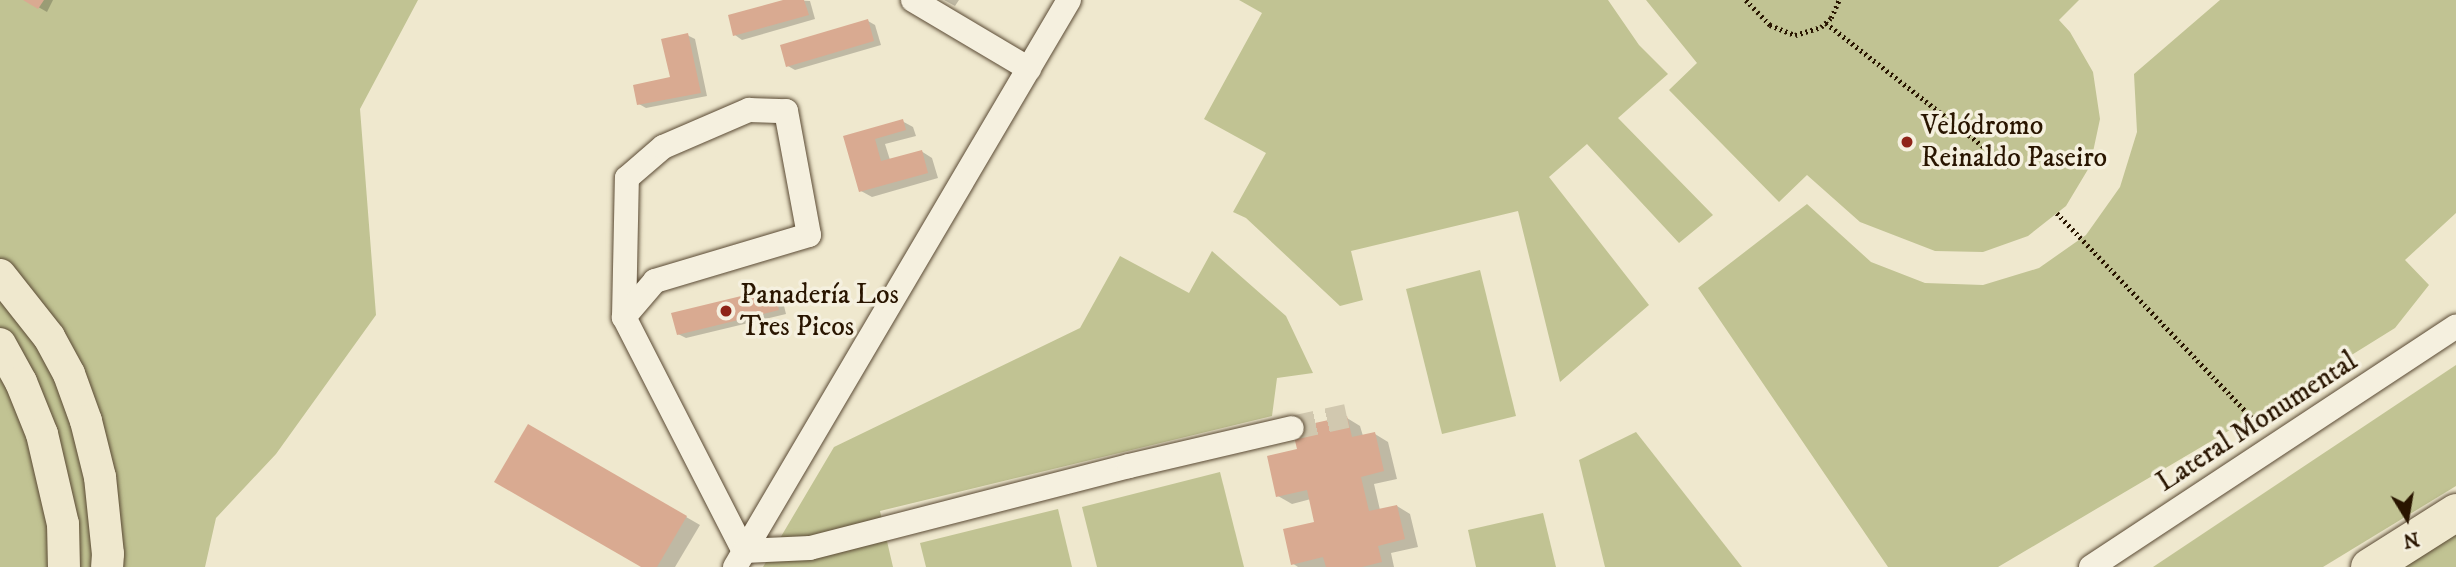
<!DOCTYPE html>
<meta charset="utf-8">
<style>
body{margin:0}
#map{position:relative;width:2456px;height:567px;overflow:hidden;background:#efe8ce;font-family:"IM FELL DW Pica",serif}
div>[style]{position:absolute}
[style*='--x']{left:calc(var(--x)*1px);top:calc(var(--y)*1px);width:calc(var(--w)*1px);rotate:calc(var(--a)*1deg)}
.green>*{inset:0;background:#c1c393}
.shadow>*{inset:0;background:#0003}
.building>*{inset:0;background:#d9aa91}
.minor-tunnel>*{height:24px;margin-top:-12px;transform-origin:0;background:repeating-linear-gradient(90deg,#d1c8af 0 24px,transparent 0 36px)}
.path>*{height:4.5px;margin-top:-2.25px;transform-origin:0;background:repeating-linear-gradient(90deg,#291500 0 2px,transparent 0 5.5px)}
.roads{filter:drop-shadow(0 0 2px #5a4a34) drop-shadow(0 0 2px #5a4a34)}
.minor>*{height:24px;margin:-12px;padding:0 12px;transform-origin:12px;border-radius:12px;background:#f5f0df}
.major>*{height:32px;margin:-16px;padding:0 16px;transform-origin:16px;border-radius:16px;background:#efe8ce}
.highway>*{height:37px;margin:-18.5px;padding:0 18.5px;transform-origin:18.5px;border-radius:18.5px;background:#efe8ce}
.dots>*{width:19px;height:19px;translate:-50% -50%;box-sizing:border-box;border:4px solid #f5f0df;border-radius:50%}
span{translate:-50% -50%;white-space:nowrap;text-align:center;line-height:1.15;-webkit-text-stroke:7px #f5f0df;paint-order:stroke}
.poi-label{font-size:28px;color:#291500}
.left{translate:0 -50%;text-align:left}
.street-label{font-size:28px;color:#291500}
.north{position:absolute;left:2372px;top:483px;width:70px;height:70px;-webkit-text-stroke:5px #f5f0df;paint-order:stroke;rotate:169deg;font-size:19px;font-weight:700;line-height:28px;text-align:center;color:#291500}
.north::after{content:'';display:block;margin:auto;width:24px;height:32px;background:#291500;clip-path:polygon(50% 0,100% 100%,50% 72%,0 100%)}
</style>
<div id="map">
<div class="green">
<i style="clip-path:polygon(0 0,418px 0,360px 109px,376px 315px,276px 454px,216px 518px,205px 567px,0 567px)"></i>
<i style="clip-path:polygon(1239px 0,1608px 0,1639px 45px,1668px 74px,1618px 118px,1713px 215px,1679px 243px,1587px 144px,1549px 177px,1649px 305px,1560px 382px,1518px 211px,1351px 251px,1363px 300px,1340px 306px,1246px 218px,1233px 212px,1266px 153px,1204px 119px,1262px 13px)"></i>
<i style="clip-path:polygon(1646px 0,2079px 0,2059px 20px,2070px 32px,2093px 72px,2100px 119px,2090px 166px,2066px 206px,2028px 236px,1983px 252px,1935px 251px,1860px 222px,1807px 175px,1779px 202px,1669px 90px,1697px 63px)"></i>
<i style="clip-path:polygon(2220px 0,2456px 0,2456px 213px,2405px 260px,2429px 285px,2395px 328px,2252px 417px,1998px 567px,1888px 567px,1698px 288px,1807px 204px,1871px 262px,1925px 283px,1983px 285px,2039px 268px,2086px 235px,2120px 187px,2137px 132px,2134px 74px)"></i>
<i style="clip-path:polygon(1212px 251px,1286px 316px,1313px 373px,1277px 378px,1272px 416px,880px 511px,893px 567px,763px 567px,834px 447px,1080px 328px,1120px 256px,1189px 293px)"></i>
<i style="clip-path:polygon(1480px 270px,1516px 416px,1442px 434px,1406px 289px)"></i>
<i style="clip-path:polygon(2456px 365px,2456px 486px,2323px 567px,2153px 567px)"></i>
<i style="clip-path:polygon(1636px 432px,1742px 567px,1605px 567px,1579px 460px)"></i>
<i style="clip-path:polygon(1220px 472px,1244px 567px,1097px 567px,1082px 507px)"></i>
<i style="clip-path:polygon(1058px 509px,1072px 567px,926px 567px,920px 543px)"></i>
<i style="clip-path:polygon(1543px 513px,1556px 567px,1476px 567px,1468px 530px)"></i>
<i style="clip-path:polygon(2456px 534px,2456px 567px,2404px 567px)"></i>
</div>
<div class="shadow">
<i style="clip-path:polygon(26px 0,53px 0,47px 12px)"></i>
<i style="clip-path:polygon(789px 0,810px 1px,815px 19px,742px 40px,735px 35px)"></i>
<i style="clip-path:polygon(944px 0,959px 0,955px 6px)"></i>
<i style="clip-path:polygon(868px 21px,875px 25px,881px 45px,795px 70px,788px 66px)"></i>
<i style="clip-path:polygon(687px 35px,695px 39px,707px 96px,646px 108px,639px 104px,672px 79px)"></i>
<i style="clip-path:polygon(902px 121px,913px 127px,916px 136px,885px 144px,890px 160px,921px 151px,932px 158px,938px 178px,872px 197px,861px 191px,846px 137px)"></i>
<i style="clip-path:polygon(773px 289px,781px 294px,786px 314px,686px 338px,678px 334px)"></i>
<i style="clip-path:polygon(1347px 418px,1360px 426px,1363px 436px,1375px 434px,1388px 442px,1397px 479px,1374px 484px,1380px 510px,1397px 506px,1410px 514px,1418px 547px,1391px 553px,1394px 567px,1298px 567px,1292px 563px,1316px 523px,1311px 499px,1292px 504px,1278px 496px,1299px 450px)"></i>
<i style="clip-path:polygon(529px 426px,700px 525px,675px 567px,645px 567px)"></i>
</div>
<div class="building">
<i style="clip-path:polygon(23px 0,44px 0,38px 9px)"></i>
<i style="clip-path:polygon(783px 0,804px 0,809px 15px,733px 36px,728px 15px)"></i>
<i style="clip-path:polygon(868px 19px,874px 41px,786px 67px,780px 45px)"></i>
<i style="clip-path:polygon(688px 33px,701px 93px,637px 105px,633px 85px,670px 77px,661px 39px)"></i>
<i style="clip-path:polygon(903px 119px,906px 130px,875px 139px,881px 161px,922px 150px,928px 173px,859px 192px,843px 136px)"></i>
<i style="clip-path:polygon(774px 288px,779px 310px,677px 335px,671px 313px)"></i>
<i style="clip-path:polygon(1347px 416px,1352px 437px,1375px 432px,1384px 471px,1361px 477px,1369px 511px,1397px 505px,1405px 539px,1378px 546px,1382px 562px,1362px 567px,1326px 567px,1323px 557px,1291px 565px,1283px 529px,1314px 522px,1307px 490px,1276px 497px,1267px 456px,1297px 449px,1292px 428px)"></i>
<i style="clip-path:polygon(528px 424px,687px 516px,657px 567px,641px 567px,494px 482px)"></i>
</div>
<div class="minor-tunnel">
<i style="--x:1292;--y:428;--w:56;--a:-12.3"></i>
</div>
<div class="path">
<i style="--x:1746;--y:0;--w:35;--a:46"></i>
<i style="--x:1770;--y:25;--w:27;--a:22"></i>
<i style="--x:1795;--y:35;--w:27;--a:-17"></i>
<i style="--x:1821;--y:27;--w:13;--a:-42"></i>
<i style="--x:1831;--y:18;--w:20;--a:-66"></i>
<i style="--x:1826;--y:23;--w:236;--a:38.1"></i>
<i style="--x:2057;--y:213;--w:297;--a:46.4"></i>
</div>
<div class="roads">
<div class="minor">
<i style="--x:913;--y:0;--w:135;--a:30.7"></i>
<i style="--x:624;--y:317;--w:139;--a:-88.8"></i>
<i style="--x:627;--y:178;--w:48;--a:-40.7"></i>
<i style="--x:663;--y:147;--w:94;--a:-23.3"></i>
<i style="--x:749;--y:110;--w:37;--a:2"></i>
<i style="--x:786;--y:111;--w:126;--a:79.5"></i>
<i style="--x:809;--y:235;--w:161;--a:163.4"></i>
<i style="--x:655;--y:281;--w:48;--a:130.7"></i>
<i style="--x:624;--y:317;--w:263;--a:62.9"></i>
<i style="--x:744;--y:551;--w:66;--a:-2.6"></i>
<i style="--x:810;--y:548;--w:329;--a:-14.4"></i>
<i style="--x:1129;--y:466;--w:167;--a:-13.1"></i>
<i style="--x:735;--y:567;--w:658;--a:-59.5"></i>
<i style="--x:2091;--y:567;--w:437;--a:-33.4"></i>
</div>
<div class="major">
<i style="--x:0;--y:275;--w:79;--a:51.7"></i>
<i style="--x:49;--y:337;--w:42;--a:61.6"></i>
<i style="--x:69;--y:374;--w:50;--a:70.1"></i>
<i style="--x:86;--y:421;--w:58;--a:76"></i>
<i style="--x:100;--y:477;--w:77;--a:84.1"></i>
<i style="--x:108;--y:554;--w:13;--a:94"></i>
<i style="--x:0;--y:344;--w:43;--a:61.1"></i>
<i style="--x:21;--y:382;--w:56;--a:68"></i>
<i style="--x:42;--y:434;--w:92;--a:76.9"></i>
<i style="--x:63;--y:524;--w:43;--a:88.7"></i>
</div>
<div class="highway">
<i style="--x:2369;--y:567;--w:103;--a:-32.3"></i>
</div>
</div>
<div class="dots">
<i style="left:1907px;top:142px;background:#8f2418"></i>
<i style="left:726px;top:311px;background:#8f2418"></i>
</div>
<div class="poi-label">
<span class="left" style="left:1921px;top:142px">Velódromo<br>Reinaldo Paseiro</span>
<span class="left" style="left:740px;top:311px">Panadería Los<br>Tres Picos</span>
</div>
<div class="street-label">
<span style="left:2257px;top:422px;rotate:-33deg">Lateral Monumental</span>
</div>
<div class="north">N</div>
</div>
